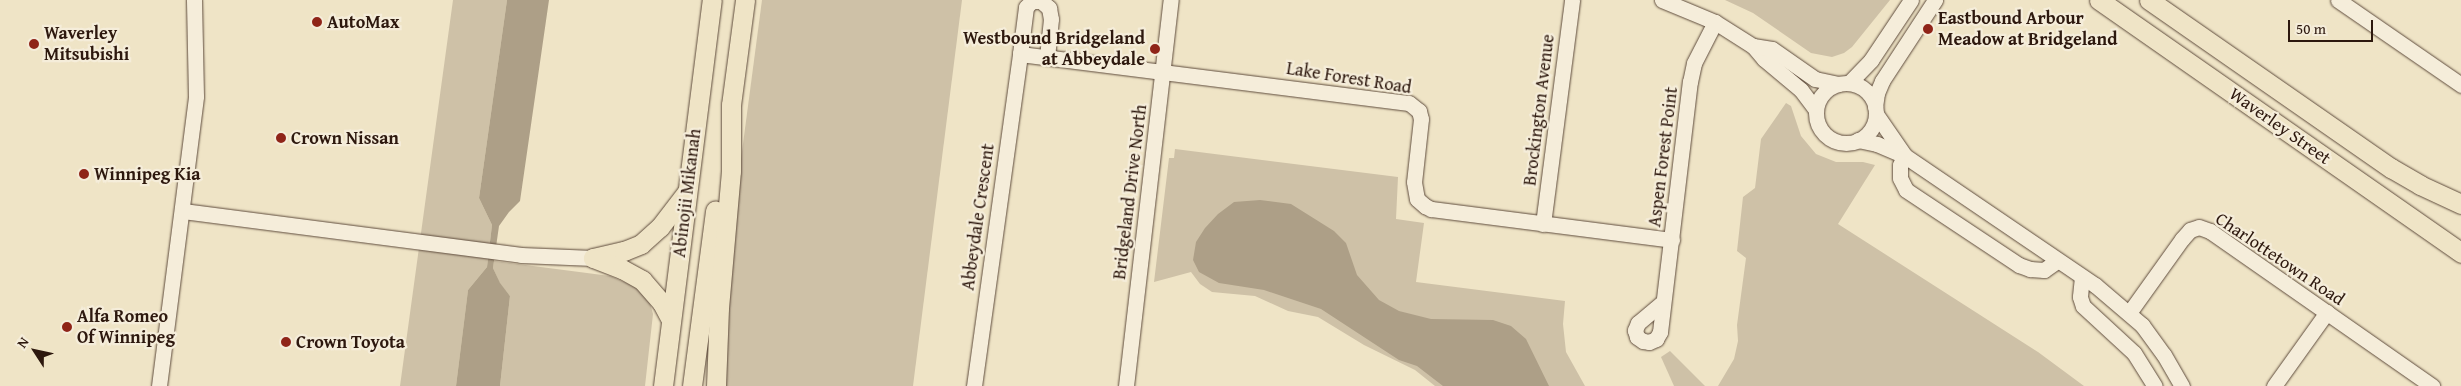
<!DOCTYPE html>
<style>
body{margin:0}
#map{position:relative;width:2461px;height:386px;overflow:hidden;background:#efe4c6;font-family:"Gentium Book Plus",serif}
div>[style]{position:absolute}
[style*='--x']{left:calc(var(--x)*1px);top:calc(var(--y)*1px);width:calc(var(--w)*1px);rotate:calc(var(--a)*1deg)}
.green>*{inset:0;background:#cec1a7}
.water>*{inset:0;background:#ad9f87}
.roads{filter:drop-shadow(0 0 1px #5e4b3c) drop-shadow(0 0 1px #5e4b3c)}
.minor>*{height:15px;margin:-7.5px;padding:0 7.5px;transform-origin:7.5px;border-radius:7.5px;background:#f5edda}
.minor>.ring{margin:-7.5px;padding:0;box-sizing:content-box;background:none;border:15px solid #f5edda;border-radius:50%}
.major>*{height:19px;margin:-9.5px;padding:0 9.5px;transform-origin:9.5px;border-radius:9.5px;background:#efe4c6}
.dots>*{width:14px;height:14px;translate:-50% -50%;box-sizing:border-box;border:2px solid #f5edda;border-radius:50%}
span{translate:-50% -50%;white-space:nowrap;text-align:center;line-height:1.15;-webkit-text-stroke:4.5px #f5edda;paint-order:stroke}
.poi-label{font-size:18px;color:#2d180e;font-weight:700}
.left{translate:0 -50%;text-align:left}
.right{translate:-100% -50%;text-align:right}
.street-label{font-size:18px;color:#2d180e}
.north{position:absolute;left:10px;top:326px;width:50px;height:50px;-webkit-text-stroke:4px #f5edda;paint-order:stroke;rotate:305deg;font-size:14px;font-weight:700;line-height:20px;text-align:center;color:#2d180e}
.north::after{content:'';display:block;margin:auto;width:18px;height:22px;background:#2d180e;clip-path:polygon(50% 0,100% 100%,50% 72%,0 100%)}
.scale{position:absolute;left:2288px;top:20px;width:85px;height:22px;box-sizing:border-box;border:2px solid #2d180e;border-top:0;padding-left:6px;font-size:15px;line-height:18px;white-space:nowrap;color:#2d180e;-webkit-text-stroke:4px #f5edda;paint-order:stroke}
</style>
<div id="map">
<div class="green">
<i style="clip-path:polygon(453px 0,507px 0,479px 198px,492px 225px,487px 267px,468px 290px,456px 386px,400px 386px)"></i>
<i style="clip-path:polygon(762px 0,962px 0,913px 386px,711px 386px)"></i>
<i style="clip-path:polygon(1725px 0,1890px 0,1852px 47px,1844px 53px,1832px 57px,1811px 53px,1753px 13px)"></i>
<i style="clip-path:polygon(1786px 103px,1791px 106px,1801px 136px,1816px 154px,1836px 162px,1863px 162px,1875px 165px,1838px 224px,2038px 352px,2084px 386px,1718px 386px,1734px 359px,1738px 341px,1737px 325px,1746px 258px,1737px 251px,1743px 197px,1755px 188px,1761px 139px)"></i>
<i style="clip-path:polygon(1175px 149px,1398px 177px,1396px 219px,1424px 223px,1416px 282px,1565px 301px,1563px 324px,1566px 352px,1585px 386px,1435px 386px,1415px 370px,1364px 345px,1318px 317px,1288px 311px,1255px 296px,1212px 292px,1200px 284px,1191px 272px,1154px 282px,1169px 158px,1174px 158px)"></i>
<i style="clip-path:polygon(494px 261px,610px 276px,636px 287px,650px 303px,653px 314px,645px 386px,500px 386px,510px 296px,500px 284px,493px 268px)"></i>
<i style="clip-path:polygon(1670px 351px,1705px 386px,1674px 386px,1661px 357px)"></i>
</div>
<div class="water">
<i style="clip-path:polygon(507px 0,549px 0,520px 201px,509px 212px,499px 226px,493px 268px,500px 283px,510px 296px,500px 386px,456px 386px,468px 290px,487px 267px,492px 225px,479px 198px)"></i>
<i style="clip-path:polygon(1260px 200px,1291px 204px,1334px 231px,1346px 243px,1357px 275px,1379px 300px,1399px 311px,1431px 319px,1493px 320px,1511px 326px,1526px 339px,1549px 386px,1443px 386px,1417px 366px,1399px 360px,1321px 309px,1264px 290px,1219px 283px,1199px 272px,1193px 260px,1196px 242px,1205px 228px,1218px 214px,1234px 202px)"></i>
</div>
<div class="roads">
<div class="minor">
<i style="--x:1662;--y:0;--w:57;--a:22.5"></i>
<i style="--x:1715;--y:22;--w:45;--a:32.3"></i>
<i style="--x:1753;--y:46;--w:17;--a:50"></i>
<i style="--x:1764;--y:59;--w:48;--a:40"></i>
<i style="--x:1801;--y:90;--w:25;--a:53"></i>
<i style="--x:2338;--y:0;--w:150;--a:34.6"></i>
<i style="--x:1753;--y:46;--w:19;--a:9"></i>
<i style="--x:1772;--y:49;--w:52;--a:34.9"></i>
<i style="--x:1815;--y:79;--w:24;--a:12"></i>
<i style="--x:1020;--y:54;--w:47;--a:-82.7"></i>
<i style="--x:1026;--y:7;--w:8;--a:-45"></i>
<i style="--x:1032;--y:1;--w:9;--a:0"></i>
<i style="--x:1041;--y:1;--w:11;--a:41"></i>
<i style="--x:1049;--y:8;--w:11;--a:80"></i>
<i style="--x:1051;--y:19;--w:38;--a:96"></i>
<i style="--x:1849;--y:83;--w:32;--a:-46"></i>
<i style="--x:1871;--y:60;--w:72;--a:-56.3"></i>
<i class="ring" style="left:1816px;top:83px;width:45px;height:45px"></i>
<i style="--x:1875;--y:107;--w:14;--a:-82"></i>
<i style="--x:1877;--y:93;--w:13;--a:-67"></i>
<i style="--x:1882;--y:81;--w:97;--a:-56.8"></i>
<i style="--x:1876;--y:114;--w:51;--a:55.4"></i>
<i style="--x:1858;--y:140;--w:19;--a:12"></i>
<i style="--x:1877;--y:144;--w:30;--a:23"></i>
<i style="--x:1905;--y:156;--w:230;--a:34.2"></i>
<i style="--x:2095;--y:285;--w:62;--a:40.4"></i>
<i style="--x:2142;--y:325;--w:37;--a:54"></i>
<i style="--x:2164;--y:355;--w:36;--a:60"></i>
<i style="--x:1905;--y:156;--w:10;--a:119"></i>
<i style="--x:1900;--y:165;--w:13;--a:90"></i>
<i style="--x:1900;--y:178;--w:13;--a:63"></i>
<i style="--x:1906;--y:190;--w:136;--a:33.6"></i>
<i style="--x:2019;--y:265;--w:12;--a:20"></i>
<i style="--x:2030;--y:269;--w:14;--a:4"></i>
<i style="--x:2044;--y:270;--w:16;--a:-35"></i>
<i style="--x:183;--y:211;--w:341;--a:7.4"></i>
<i style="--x:521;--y:255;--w:72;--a:2.4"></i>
<i style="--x:1543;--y:224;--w:226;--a:-82.6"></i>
<i style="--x:2082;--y:277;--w:20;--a:96"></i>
<i style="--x:2080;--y:297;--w:9;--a:72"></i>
<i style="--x:2083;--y:306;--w:69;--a:42.7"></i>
<i style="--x:2134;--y:353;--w:39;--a:58"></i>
<i style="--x:1663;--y:302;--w:33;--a:140"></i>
<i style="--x:1638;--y:323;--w:8;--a:113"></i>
<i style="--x:1635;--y:330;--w:7;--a:74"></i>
<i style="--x:1637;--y:337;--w:7;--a:34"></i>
<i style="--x:1643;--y:341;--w:6;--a:9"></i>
<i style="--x:1649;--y:342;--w:8;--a:-23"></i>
<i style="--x:1656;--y:339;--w:8;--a:-60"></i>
<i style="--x:1660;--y:332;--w:252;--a:-83.2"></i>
<i style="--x:1690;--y:82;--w:19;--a:-78"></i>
<i style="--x:1694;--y:63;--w:46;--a:-62.9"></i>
<i style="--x:2129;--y:313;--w:91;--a:-54.4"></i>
<i style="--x:2182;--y:239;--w:12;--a:-48"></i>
<i style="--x:2190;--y:230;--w:9;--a:-18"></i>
<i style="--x:2199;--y:227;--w:12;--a:20"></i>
<i style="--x:2210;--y:231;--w:271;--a:34.9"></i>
<i style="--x:159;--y:386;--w:292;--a:-82.7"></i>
<i style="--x:196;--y:96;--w:96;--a:-91.2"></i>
<i style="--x:974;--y:386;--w:335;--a:-82.1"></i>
<i style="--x:1020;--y:54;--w:392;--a:7.2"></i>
<i style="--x:1409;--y:103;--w:13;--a:39"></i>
<i style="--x:1419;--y:111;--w:8;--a:76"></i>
<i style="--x:1421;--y:119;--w:63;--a:96.3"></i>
<i style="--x:1414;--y:182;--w:17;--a:80"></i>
<i style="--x:1417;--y:199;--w:11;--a:41"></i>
<i style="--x:1425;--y:206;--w:7;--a:27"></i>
<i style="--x:1431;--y:209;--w:243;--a:7.3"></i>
<i style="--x:1126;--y:386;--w:389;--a:-83.4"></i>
<i style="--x:2274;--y:386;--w:91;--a:-54.4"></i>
</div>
<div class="major">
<i style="--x:2099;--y:0;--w:442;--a:34.9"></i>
<i style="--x:2149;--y:0;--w:295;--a:34.8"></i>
<i style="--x:2391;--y:168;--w:34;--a:30"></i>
<i style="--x:2420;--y:185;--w:45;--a:24.9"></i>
<i style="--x:593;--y:258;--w:32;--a:-13"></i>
<i style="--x:624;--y:251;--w:18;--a:-22"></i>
<i style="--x:641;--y:244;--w:25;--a:-42"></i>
<i style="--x:660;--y:227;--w:44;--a:-52.4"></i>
<i style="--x:593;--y:258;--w:31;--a:21"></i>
<i style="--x:622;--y:269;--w:23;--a:29"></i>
<i style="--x:642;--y:280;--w:30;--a:49"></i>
<i style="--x:662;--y:303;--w:19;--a:62"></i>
<i style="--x:663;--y:386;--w:389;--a:-82.8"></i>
<i style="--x:692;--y:386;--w:177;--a:-82.5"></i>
<i style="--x:716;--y:386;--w:78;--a:-87.8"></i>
<i style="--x:719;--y:308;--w:138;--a:-85"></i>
<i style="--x:731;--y:171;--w:66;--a:-90"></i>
<i style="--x:731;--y:105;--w:106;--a:-82.4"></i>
</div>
</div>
<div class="dots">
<i style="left:317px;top:22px;background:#8f2418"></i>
<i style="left:1928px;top:29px;background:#8f2418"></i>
<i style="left:34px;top:44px;background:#8f2418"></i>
<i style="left:1155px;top:49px;background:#8f2418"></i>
<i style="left:281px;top:138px;background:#8f2418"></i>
<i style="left:84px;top:174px;background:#8f2418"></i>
<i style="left:67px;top:327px;background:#8f2418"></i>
<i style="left:286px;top:342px;background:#8f2418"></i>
</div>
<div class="poi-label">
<span class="left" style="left:1938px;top:29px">Eastbound Arbour<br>Meadow at Bridgeland</span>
<span class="left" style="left:327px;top:22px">AutoMax</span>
<span class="left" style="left:44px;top:44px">Waverley<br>Mitsubishi</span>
<span class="right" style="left:1145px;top:49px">Westbound Bridgeland<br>at Abbeydale</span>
<span class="left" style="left:291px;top:138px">Crown Nissan</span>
<span class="left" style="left:94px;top:174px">Winnipeg Kia</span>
<span class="left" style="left:77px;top:327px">Alfa Romeo<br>Of Winnipeg</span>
<span class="left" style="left:296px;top:342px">Crown Toyota</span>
</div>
<div class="street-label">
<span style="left:1349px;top:78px;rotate:9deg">Lake Forest Road</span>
<span style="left:1539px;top:110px;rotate:-83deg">Brockington Avenue</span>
<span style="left:2280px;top:126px;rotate:35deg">Waverley Street</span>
<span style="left:1663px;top:157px;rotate:-83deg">Aspen Forest Point</span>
<span style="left:1130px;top:192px;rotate:-83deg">Bridgeland Drive North</span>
<span style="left:687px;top:193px;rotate:-83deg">Abinojii Mikanah</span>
<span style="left:978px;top:217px;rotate:-82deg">Abbeydale Crescent</span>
<span style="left:2280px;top:259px;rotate:34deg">Charlottetown Road</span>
</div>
<div class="north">N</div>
<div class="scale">50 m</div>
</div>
